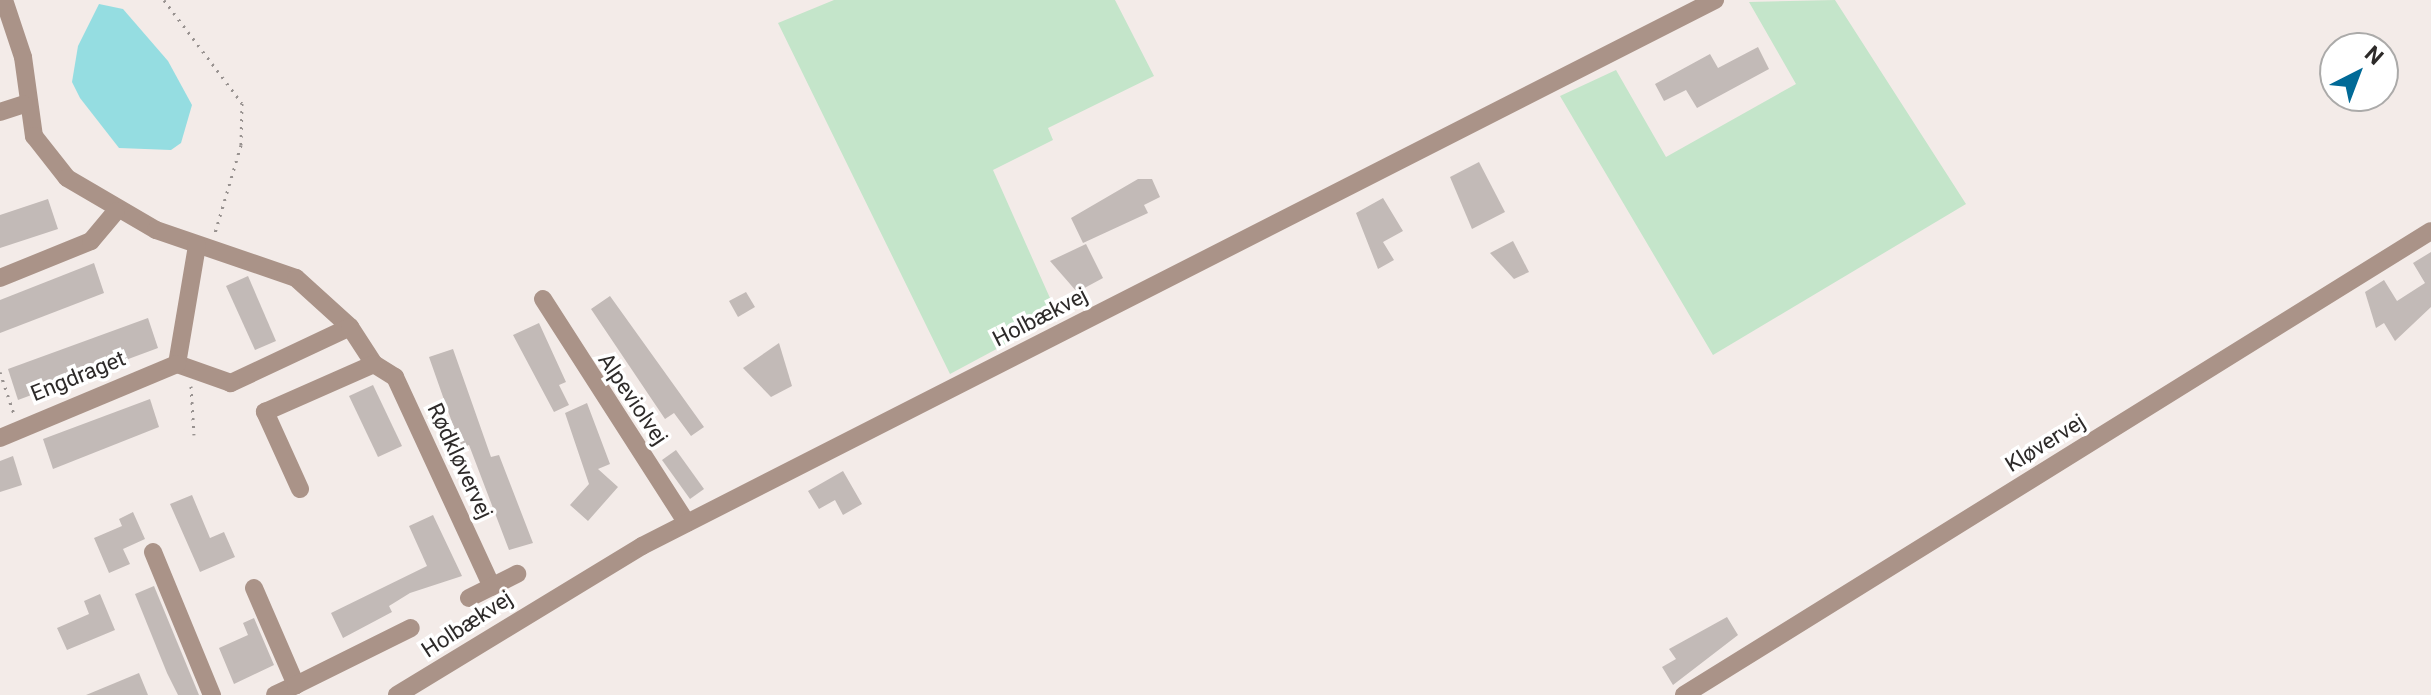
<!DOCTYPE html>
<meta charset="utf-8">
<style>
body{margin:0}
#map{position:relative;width:2431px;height:695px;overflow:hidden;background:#f3ebe8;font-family:Roboto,sans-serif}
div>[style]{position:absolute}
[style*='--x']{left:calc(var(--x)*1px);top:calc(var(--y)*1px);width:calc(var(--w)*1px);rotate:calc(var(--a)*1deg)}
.green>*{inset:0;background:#c4e5ca}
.water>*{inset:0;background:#95dde1}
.building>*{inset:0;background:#c2bab7}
.path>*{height:3px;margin-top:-1.5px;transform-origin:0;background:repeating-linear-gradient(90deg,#989290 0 2px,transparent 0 8px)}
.minor>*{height:18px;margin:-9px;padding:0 9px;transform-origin:9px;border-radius:9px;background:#aa9388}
span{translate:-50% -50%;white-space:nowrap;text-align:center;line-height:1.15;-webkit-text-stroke:7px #fff;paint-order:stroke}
.street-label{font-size:22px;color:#2d2a29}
.north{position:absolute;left:2319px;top:32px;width:80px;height:80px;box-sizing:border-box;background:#fff;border:2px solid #abaaa9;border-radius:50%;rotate:42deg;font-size:22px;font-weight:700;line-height:32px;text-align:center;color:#2d2a29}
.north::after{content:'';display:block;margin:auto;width:28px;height:36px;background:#016a97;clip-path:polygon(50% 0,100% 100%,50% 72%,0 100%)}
</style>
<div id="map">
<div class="green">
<i style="clip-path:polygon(834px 0,1115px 0,1154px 76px,1048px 128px,1053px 140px,993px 170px,1058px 316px,950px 374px,778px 23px)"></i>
<i style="clip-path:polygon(1835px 0,1966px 204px,1713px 355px,1560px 96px,1616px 70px,1666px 157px,1796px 84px,1749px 2px)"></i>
</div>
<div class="water">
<i style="clip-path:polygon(99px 4px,123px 9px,168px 61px,192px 105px,181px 143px,171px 150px,119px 148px,80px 98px,72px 82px,78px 46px)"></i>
</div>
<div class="building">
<i style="clip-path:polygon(1758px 47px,1769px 69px,1697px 108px,1686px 90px,1664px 101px,1655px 84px,1710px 54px,1718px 68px)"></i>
<i style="clip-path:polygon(1479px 162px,1505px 212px,1472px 229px,1450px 177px)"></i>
<i style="clip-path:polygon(1138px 179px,1152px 179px,1160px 197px,1144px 205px,1148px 213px,1083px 243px,1071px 218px)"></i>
<i style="clip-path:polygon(1383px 198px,1403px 231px,1383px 242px,1394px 260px,1378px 269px,1356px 213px)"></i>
<i style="clip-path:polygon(48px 199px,58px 229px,0 248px,0 215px)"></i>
<i style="clip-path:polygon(1513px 241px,1529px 272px,1514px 279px,1490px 253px)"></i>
<i style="clip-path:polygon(1086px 244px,1103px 278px,1077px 292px,1050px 261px)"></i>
<i style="clip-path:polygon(2431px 252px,2431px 307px,2395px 341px,2384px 323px,2376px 328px,2365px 292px,2384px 280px,2397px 301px,2425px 283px,2413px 263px)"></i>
<i style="clip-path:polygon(94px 263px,104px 293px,0 333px,0 300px)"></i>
<i style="clip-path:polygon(248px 276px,276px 341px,255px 350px,226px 286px)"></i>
<i style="clip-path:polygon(746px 292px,755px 307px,738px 317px,729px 301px)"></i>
<i style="clip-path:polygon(610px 296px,704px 427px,691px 436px,674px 413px,665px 419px,591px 309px)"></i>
<i style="clip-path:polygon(148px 318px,158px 348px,18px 400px,8px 369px)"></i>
<i style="clip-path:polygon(539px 323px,566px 382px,559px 385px,569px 405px,554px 412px,513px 335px)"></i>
<i style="clip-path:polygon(779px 343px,792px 386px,771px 397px,743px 368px)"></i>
<i style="clip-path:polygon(453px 349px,491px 457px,499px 455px,533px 543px,509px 550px,469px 445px,461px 448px,429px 357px)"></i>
<i style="clip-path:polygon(373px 385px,402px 446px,378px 457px,349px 396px)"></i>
<i style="clip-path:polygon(150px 399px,159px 427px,53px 469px,43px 439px)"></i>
<i style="clip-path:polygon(587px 403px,610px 464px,598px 469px,618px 487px,588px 521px,570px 505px,589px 484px,565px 413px)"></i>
<i style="clip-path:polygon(676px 450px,704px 489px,690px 499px,662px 460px)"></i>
<i style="clip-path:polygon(13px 456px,22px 485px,0 492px,0 461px)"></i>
<i style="clip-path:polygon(843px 471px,862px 504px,843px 515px,835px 500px,819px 509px,808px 491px)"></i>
<i style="clip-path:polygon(192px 495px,210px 538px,224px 532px,235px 557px,200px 572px,170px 504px)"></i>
<i style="clip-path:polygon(133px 512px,145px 539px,123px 549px,130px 564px,109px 573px,94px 538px,122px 526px,119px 519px)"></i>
<i style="clip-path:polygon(433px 515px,462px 576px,410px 593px,389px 606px,392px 612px,343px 638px,331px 613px,427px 566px,409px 526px)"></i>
<i style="clip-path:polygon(154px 586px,199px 695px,178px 695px,167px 673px,135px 594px)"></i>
<i style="clip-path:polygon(100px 594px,115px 630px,67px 650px,57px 628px,89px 614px,84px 601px)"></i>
<i style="clip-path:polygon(1727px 617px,1738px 635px,1673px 685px,1662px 667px,1676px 659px,1669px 649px)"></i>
<i style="clip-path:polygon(254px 618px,274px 665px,234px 684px,219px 648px,248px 635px,243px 623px)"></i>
<i style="clip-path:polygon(139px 673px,148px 695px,86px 695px)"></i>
</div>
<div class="path">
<i style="--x:164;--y:0;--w:129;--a:52.9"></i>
<i style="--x:242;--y:103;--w:42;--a:91.4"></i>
<i style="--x:241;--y:145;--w:92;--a:106.5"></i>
<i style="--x:0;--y:372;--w:44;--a:71.6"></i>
<i style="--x:191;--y:386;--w:49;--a:86.5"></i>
</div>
<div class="minor">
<i style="--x:4;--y:0;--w:60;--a:71.6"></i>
<i style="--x:23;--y:57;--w:80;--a:82.1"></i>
<i style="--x:34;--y:136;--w:53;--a:51.8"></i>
<i style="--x:67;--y:178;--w:103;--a:30.3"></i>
<i style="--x:156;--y:230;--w:148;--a:18.9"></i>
<i style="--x:296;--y:278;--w:73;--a:42.2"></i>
<i style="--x:350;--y:327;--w:132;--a:154.8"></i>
<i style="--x:231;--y:383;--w:57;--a:-160.6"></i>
<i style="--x:177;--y:364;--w:120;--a:-80.4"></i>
<i style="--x:0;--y:112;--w:25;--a:-18"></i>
<i style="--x:0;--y:278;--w:98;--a:-22.1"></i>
<i style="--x:91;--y:241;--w:39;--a:-50"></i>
<i style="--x:543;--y:299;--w:266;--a:57.3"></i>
<i style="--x:350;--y:327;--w:44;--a:57"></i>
<i style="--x:374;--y:364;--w:25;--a:32"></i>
<i style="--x:395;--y:377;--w:231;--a:65.2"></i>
<i style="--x:0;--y:438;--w:192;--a:-22.7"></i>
<i style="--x:300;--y:489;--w:85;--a:-114.4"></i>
<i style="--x:265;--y:412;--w:119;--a:-23.8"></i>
<i style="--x:153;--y:552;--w:155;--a:67.6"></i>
<i style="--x:254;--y:588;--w:106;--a:66.6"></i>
<i style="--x:296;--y:685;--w:23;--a:155"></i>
<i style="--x:469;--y:598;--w:54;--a:-26.6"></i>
<i style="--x:296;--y:685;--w:128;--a:-26.4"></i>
<i style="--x:397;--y:695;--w:287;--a:-31.3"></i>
<i style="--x:642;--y:546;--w:1204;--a:-26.97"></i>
<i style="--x:1684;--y:695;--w:879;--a:-31.85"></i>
</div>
<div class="street-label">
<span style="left:1040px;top:317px;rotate:-27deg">Holbækvej</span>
<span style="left:78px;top:376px;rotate:-22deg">Engdraget</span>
<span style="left:633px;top:399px;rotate:56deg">Alpeviolvej</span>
<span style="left:2045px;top:443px;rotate:-32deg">Kløvervej</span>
<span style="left:460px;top:461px;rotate:65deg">Rødkløvervej</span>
<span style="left:467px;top:624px;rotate:-33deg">Holbækvej</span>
</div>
<div class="north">N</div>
</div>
